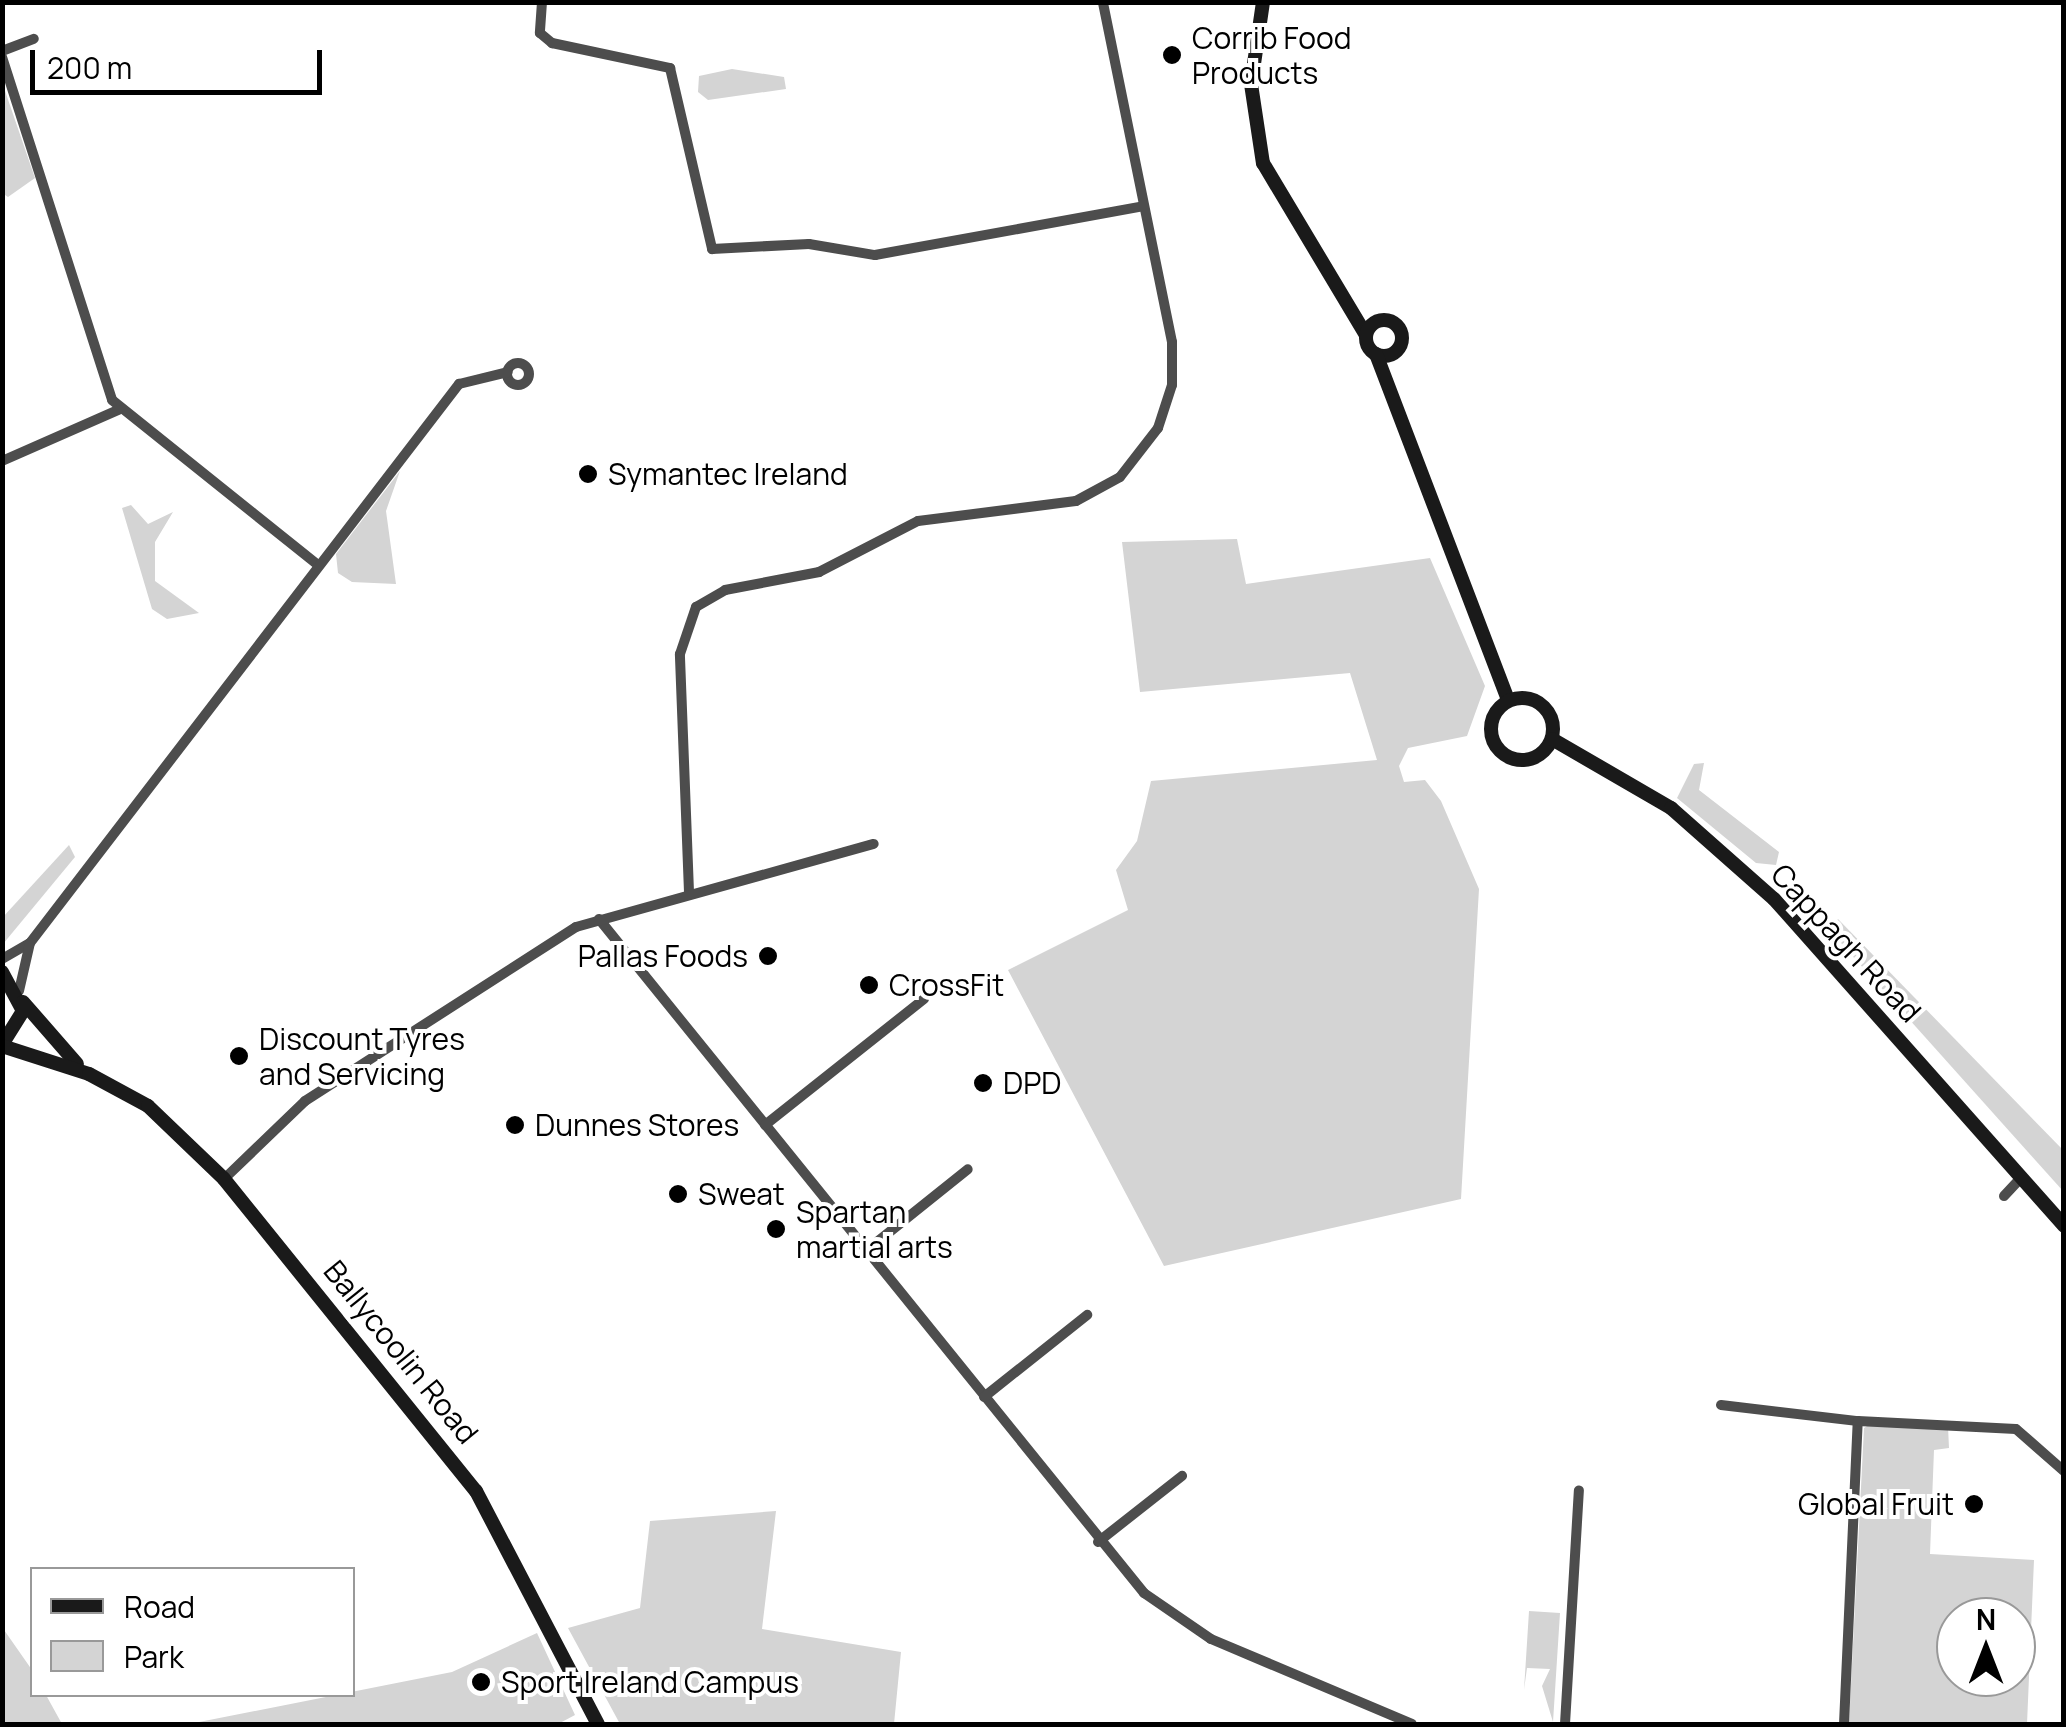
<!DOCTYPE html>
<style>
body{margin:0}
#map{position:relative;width:2066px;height:1727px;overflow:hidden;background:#fff;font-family:Manrope,sans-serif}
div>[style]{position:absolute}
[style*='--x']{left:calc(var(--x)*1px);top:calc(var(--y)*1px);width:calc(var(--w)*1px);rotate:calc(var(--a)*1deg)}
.green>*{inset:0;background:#d4d4d4}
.street>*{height:10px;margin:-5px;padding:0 5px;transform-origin:5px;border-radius:5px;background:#4d4d4d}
.street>.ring{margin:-5px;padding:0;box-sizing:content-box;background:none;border:10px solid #4d4d4d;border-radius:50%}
.secondary>*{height:14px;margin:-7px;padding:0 7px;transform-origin:7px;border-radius:7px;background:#1a1a1a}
.secondary>.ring{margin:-7px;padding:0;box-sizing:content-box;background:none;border:14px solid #1a1a1a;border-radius:50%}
.dots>*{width:28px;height:28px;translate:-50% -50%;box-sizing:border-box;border:5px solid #fff;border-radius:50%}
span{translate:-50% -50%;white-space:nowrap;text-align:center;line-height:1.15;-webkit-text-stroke:8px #fff;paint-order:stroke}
.poi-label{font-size:30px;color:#000}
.left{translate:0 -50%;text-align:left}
.right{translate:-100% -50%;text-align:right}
.street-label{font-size:30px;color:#000}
.frame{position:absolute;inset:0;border:5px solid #000;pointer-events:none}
.legend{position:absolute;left:30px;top:1567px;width:325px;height:130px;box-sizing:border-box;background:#fff;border:2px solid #999;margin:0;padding:12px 18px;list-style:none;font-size:30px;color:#000}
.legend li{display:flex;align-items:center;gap:20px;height:50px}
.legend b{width:50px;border:2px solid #999}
.north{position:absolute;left:1936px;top:1597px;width:100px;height:100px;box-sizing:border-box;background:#fff;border:2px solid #999;border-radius:50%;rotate:0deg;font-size:28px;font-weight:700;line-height:40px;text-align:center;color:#000}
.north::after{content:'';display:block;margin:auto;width:35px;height:45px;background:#000;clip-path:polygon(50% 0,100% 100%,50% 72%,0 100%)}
.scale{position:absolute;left:30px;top:50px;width:292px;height:45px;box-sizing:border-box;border:5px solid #000;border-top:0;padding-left:12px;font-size:30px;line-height:35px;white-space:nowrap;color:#000;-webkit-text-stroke:8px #fff;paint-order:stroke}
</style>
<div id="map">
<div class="green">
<i style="clip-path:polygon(732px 69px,784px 77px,786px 89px,708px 100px,698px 92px,699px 76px)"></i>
<i style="clip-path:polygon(3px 85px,35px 178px,8px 197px,2px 193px)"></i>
<i style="clip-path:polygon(400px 471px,386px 511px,396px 584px,352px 582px,338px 573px,336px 554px)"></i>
<i style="clip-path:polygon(131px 505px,148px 524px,173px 512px,155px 542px,155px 581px,199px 613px,167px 619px,152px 609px,122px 508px)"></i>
<i style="clip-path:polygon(1237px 539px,1246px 584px,1430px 558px,1485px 686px,1467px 736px,1408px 748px,1399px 766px,1404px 782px,1425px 780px,1441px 801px,1479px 889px,1461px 1199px,1164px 1266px,1008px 970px,1128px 910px,1116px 870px,1137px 841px,1151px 781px,1377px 760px,1350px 673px,1140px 692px,1122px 542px)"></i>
<i style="clip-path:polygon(1704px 763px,1699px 790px,1779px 852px,1776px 865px,1756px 863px,1677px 798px,1694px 764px)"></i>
<i style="clip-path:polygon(69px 845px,75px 857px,3px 944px,3px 917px)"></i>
<i style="clip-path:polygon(1838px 919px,2063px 1150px,2063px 1191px,1830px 931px)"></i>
<i style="clip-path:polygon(evenodd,1875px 1421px,1948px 1426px,1949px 1448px,1934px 1450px,1930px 1554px,2034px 1560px,2027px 1724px,1849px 1724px,1864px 1428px,1875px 1421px,1956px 1617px,2016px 1617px,2016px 1677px,1956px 1677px,1956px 1617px)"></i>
<i style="clip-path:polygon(776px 1511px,762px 1629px,901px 1652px,894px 1724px,620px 1724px,568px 1628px,640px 1608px,650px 1521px)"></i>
<i style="clip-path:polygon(1529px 1611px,1560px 1613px,1553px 1722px,1542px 1686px,1550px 1669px,1527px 1668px,1524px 1690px)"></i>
<i style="clip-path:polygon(2px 1627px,32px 1670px,32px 1694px,46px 1695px,62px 1724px,3px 1724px)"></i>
<i style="clip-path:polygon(537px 1633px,575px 1715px,558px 1724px,189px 1724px,452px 1672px)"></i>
</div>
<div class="street">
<i style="--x:542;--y:2;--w:31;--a:94"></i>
<i style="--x:540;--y:33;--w:16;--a:40"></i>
<i style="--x:552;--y:43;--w:121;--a:12"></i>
<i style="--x:670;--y:68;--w:186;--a:76.9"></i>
<i style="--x:712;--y:249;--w:97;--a:-3"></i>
<i style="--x:809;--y:244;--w:67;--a:9.5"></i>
<i style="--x:875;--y:255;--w:273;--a:-10.3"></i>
<i style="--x:2;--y:51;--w:34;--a:-21"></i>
<i style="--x:2;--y:57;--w:360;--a:72.2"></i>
<i style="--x:112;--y:400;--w:265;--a:38.7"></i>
<i class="ring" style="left:507px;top:363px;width:12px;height:12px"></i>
<i style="--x:2;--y:461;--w:127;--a:-23.7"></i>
<i style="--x:689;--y:892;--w:238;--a:-92.2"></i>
<i style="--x:680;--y:654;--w:50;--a:-71.2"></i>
<i style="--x:696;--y:607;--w:34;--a:-30"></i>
<i style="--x:725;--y:590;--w:96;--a:-10.8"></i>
<i style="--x:819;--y:572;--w:111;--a:-27.3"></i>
<i style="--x:918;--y:521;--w:159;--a:-7.2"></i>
<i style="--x:1076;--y:501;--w:50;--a:-28.6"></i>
<i style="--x:1120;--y:477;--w:62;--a:-52.2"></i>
<i style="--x:1158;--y:428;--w:45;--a:-72"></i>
<i style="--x:1172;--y:385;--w:43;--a:-90"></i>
<i style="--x:1172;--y:342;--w:347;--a:-101.5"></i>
<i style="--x:599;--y:919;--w:867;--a:51.04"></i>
<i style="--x:1144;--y:1593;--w:81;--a:34.5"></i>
<i style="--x:1211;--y:1639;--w:218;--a:22.9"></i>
<i style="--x:2;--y:959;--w:32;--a:-30"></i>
<i style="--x:30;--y:943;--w:705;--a:-52.5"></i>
<i style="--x:459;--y:384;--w:50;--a:-13.8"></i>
<i style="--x:19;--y:991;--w:49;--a:-77.1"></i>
<i style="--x:765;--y:1125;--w:203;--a:-38.4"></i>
<i style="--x:224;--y:1179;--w:112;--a:-43.9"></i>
<i style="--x:305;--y:1101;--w:322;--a:-32.7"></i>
<i style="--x:576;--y:927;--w:309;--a:-15.6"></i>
<i style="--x:2004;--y:1196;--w:25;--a:-47"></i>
<i style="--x:867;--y:1250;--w:129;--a:-38.7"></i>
<i style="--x:984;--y:1397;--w:132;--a:-38.5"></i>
<i style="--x:1721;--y:1405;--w:138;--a:6.7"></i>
<i style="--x:1098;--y:1542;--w:107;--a:-38.2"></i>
<i style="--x:1565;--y:1724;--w:234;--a:-86.6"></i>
<i style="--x:1844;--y:1724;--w:303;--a:-87.4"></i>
<i style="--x:1858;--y:1421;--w:158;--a:2.9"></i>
<i style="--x:2016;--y:1429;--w:64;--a:41.2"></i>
</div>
<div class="secondary">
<i style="--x:1263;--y:2;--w:83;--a:98.3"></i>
<i style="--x:1251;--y:84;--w:80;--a:81.4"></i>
<i style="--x:1263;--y:163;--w:200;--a:59.1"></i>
<i class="ring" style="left:1366px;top:320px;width:22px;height:22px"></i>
<i style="--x:1376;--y:354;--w:370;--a:69.1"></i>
<i class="ring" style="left:1491px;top:698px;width:48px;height:48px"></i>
<i style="--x:1552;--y:739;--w:138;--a:30.1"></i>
<i style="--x:1671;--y:808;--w:137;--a:41.5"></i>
<i style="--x:1774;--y:899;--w:437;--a:48.4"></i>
<i style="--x:2;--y:972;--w:44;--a:61.7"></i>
<i style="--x:23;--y:1011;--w:39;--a:122"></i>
<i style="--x:23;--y:1002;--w:82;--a:48.9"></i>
<i style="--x:2;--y:1046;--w:91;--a:17.8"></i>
<i style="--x:89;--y:1074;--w:67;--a:28.5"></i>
<i style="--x:148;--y:1106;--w:105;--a:43.8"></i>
<i style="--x:224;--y:1179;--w:401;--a:51.1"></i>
<i style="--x:476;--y:1491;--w:263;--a:62.4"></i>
</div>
<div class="dots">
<i style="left:1172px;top:55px;background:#000"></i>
<i style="left:588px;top:474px;background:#000"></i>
<i style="left:768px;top:956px;background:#000"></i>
<i style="left:869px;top:985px;background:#000"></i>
<i style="left:239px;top:1056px;background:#000"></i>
<i style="left:983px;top:1083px;background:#000"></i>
<i style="left:515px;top:1125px;background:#000"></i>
<i style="left:678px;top:1194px;background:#000"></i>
<i style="left:776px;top:1229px;background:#000"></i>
<i style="left:1974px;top:1504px;background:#000"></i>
<i style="left:481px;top:1682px;background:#000"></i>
</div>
<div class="poi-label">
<span class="left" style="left:1192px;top:55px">Corrib Food<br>Products</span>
<span class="left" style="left:608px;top:474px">Symantec Ireland</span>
<span class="right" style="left:748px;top:956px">Pallas Foods</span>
<span class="left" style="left:889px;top:985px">CrossFit</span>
<span class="left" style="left:259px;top:1056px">Discount Tyres<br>and Servicing</span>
<span class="left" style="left:1003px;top:1083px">DPD</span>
<span class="left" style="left:535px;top:1125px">Dunnes Stores</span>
<span class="left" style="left:698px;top:1194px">Sweat</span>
<span class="left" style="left:796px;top:1229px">Spartan<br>martial arts</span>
<span class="right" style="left:1954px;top:1504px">Global Fruit</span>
<span class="left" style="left:501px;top:1682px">Sport Ireland Campus</span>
</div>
<div class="street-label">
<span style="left:1846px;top:943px;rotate:47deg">Cappagh Road</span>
<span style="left:401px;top:1352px;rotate:51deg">Ballycoolin Road</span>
</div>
<div class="frame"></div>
<ul class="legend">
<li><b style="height:12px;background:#1a1a1a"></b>Road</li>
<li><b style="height:28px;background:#d4d4d4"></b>Park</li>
</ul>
<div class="north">N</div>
<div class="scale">200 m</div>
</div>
